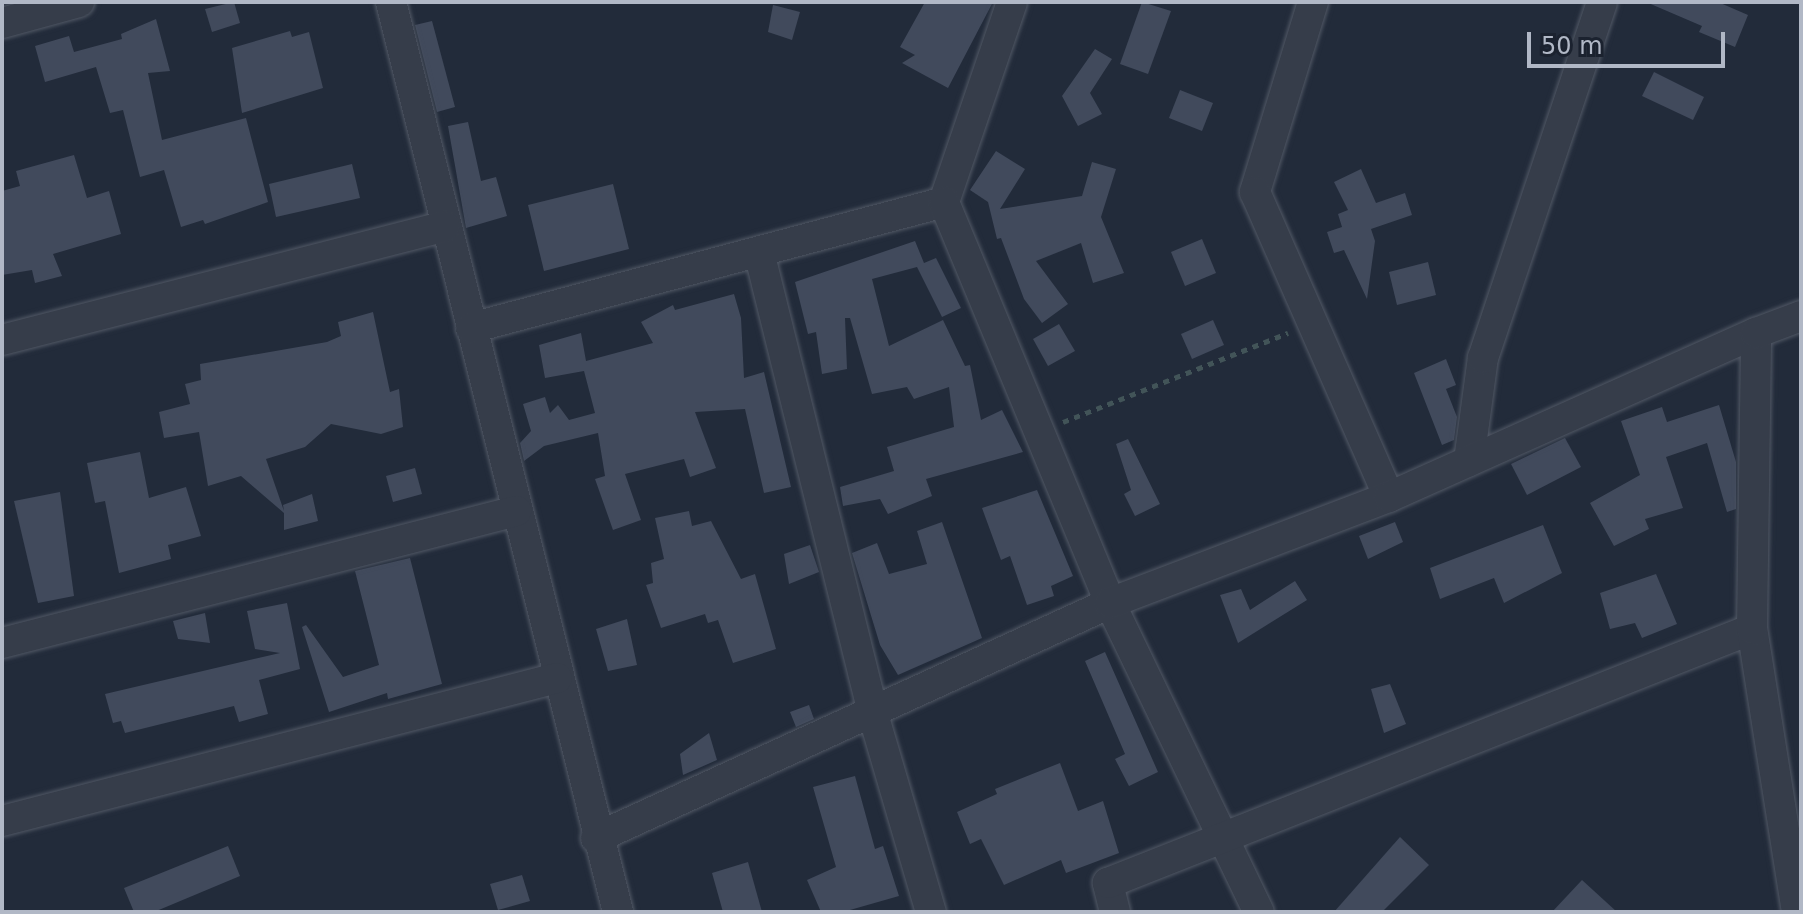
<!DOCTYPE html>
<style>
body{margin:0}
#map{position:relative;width:1803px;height:914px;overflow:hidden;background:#222b3a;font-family:"DejaVu Sans",sans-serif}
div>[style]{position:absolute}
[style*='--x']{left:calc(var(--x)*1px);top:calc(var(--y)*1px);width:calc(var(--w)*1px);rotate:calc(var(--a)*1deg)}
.building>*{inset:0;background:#414a5c}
.path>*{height:5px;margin-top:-2.5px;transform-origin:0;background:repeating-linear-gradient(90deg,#425458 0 6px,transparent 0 12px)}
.roads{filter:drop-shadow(0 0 2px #515865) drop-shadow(0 0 2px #515865)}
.minor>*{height:30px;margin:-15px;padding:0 15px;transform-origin:15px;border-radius:15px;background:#363d4a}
span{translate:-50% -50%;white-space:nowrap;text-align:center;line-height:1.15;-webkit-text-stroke:8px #1b222f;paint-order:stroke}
.frame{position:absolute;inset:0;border:4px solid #b1b8c6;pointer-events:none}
.scale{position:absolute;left:1527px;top:32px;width:198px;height:36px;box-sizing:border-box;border:4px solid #b1b8c6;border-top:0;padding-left:10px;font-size:24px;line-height:28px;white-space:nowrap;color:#b1b8c6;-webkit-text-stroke:6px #1b222f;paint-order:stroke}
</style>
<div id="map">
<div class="building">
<i style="clip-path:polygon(234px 2px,240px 23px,212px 32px,205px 9px)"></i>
<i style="clip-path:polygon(925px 2px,993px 2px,948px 88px,902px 63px,915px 55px,900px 47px)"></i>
<i style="clip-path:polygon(1142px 2px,1171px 11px,1148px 74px,1120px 64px)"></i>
<i style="clip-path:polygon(1646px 2px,1718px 2px,1748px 15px,1735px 47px,1699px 32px,1702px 26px)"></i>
<i style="clip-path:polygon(773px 5px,800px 12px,792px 40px,768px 32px)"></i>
<i style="clip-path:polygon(156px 19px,170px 71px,148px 73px,162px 140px,246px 118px,268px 202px,205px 224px,203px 220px,181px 227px,164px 170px,140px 177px,123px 110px,110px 113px,96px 67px,45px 82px,35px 46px,69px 36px,74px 52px,122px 39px,121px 34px)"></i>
<i style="clip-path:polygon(432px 21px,455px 107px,437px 112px,415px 25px)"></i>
<i style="clip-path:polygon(290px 31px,292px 37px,309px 32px,323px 88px,242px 113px,232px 48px)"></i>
<i style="clip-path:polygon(1095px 49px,1112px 59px,1090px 93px,1102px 114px,1078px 126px,1062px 96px)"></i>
<i style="clip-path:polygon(1654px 72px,1704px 97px,1693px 120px,1642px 96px)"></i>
<i style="clip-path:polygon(1180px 90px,1213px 103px,1202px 131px,1169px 118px)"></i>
<i style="clip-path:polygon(468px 122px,481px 181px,496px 177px,507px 216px,466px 228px,448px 126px)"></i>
<i style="clip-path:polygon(996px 151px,1025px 169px,1000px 209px,1082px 196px,1092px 162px,1116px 169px,1101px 217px,1124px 273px,1093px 283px,1081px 243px,1036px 261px,1068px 304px,1042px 323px,1024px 299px,1001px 238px,997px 239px,988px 202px,970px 190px)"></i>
<i style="clip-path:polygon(74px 155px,87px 198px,109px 191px,121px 234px,53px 254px,62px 276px,35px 283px,32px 270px,2px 275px,2px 191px,20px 186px,16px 171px)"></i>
<i style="clip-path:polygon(352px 164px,360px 198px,276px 217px,269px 184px)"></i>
<i style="clip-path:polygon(1361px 169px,1376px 203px,1405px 193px,1412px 215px,1371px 229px,1375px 241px,1367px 299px,1344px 250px,1334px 253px,1327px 232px,1342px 227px,1338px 214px,1348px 210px,1334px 182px)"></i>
<i style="clip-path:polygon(613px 184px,629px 249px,544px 271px,528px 205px)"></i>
<i style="clip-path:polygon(1202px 239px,1216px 273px,1185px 286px,1171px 252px)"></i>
<i style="clip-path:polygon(915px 241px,924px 263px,936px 258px,961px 308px,942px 317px,917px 267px,872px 279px,889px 346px,943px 320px,965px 366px,970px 365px,981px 420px,1002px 410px,1023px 452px,926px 479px,932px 496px,888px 514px,880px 499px,843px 506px,840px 487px,894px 471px,887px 447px,954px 427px,949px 387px,914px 399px,907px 387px,872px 394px,850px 318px,845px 318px,847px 369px,822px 374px,816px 332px,808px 334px,795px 282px)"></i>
<i style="clip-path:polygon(1428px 262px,1436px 295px,1397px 305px,1389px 272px)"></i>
<i style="clip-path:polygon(734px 294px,741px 318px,744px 378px,764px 372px,791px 487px,764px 493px,745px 409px,695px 412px,716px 468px,690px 477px,684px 459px,625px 474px,641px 520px,613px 530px,595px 479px,605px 476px,598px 433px,544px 446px,524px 461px,520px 443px,531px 431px,523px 404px,545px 397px,550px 413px,558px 405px,569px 420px,595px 413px,584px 371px,545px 378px,539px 345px,581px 333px,586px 361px,653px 343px,641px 322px,673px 305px,675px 310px)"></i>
<i style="clip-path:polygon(373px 312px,390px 392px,399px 389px,403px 427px,381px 434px,331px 424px,305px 447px,266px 459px,284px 511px,283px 505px,312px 494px,318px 521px,284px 530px,284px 513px,241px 476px,208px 486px,199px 432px,164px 438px,159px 412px,190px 404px,185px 384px,201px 380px,200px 364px,327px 342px,341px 336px,338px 322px)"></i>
<i style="clip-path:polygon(1213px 320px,1224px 345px,1192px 359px,1181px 334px)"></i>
<i style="clip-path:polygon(1059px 324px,1075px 351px,1048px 366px,1033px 339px)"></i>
<i style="clip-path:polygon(1446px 359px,1456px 385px,1446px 389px,1457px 417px,1454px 440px,1442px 445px,1414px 373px)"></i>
<i style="clip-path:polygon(1719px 405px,1736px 462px,1736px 509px,1727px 512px,1707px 443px,1666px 457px,1683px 508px,1645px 519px,1649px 529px,1614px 546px,1590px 503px,1640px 475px,1621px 421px,1662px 407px,1667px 422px)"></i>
<i style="clip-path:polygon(1565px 438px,1581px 467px,1527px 495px,1511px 464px)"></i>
<i style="clip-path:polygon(1128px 439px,1160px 504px,1135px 516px,1124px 494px,1131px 490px,1116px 444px)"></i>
<i style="clip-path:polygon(140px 452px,149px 498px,186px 487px,201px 536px,168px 545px,171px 559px,119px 573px,105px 501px,95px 503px,87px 463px)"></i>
<i style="clip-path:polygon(415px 468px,422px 494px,393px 502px,386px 476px)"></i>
<i style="clip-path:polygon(1037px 490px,1073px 576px,1051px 586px,1054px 596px,1027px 605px,1010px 556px,1001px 560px,982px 508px)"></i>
<i style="clip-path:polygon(60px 492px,74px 596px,38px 603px,14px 501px)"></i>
<i style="clip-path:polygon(689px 511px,692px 526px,711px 521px,741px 579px,755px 574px,776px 649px,733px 663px,718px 620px,708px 623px,705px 614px,661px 628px,646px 585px,653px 583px,651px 563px,664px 559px,655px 518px)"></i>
<i style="clip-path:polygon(942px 522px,982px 638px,898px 675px,880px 645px,852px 553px,877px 543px,889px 574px,927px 564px,917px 531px)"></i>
<i style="clip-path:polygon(1395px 522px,1403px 542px,1368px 559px,1359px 536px)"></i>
<i style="clip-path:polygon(1543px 525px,1562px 573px,1504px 603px,1494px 578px,1440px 599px,1430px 568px)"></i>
<i style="clip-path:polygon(810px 545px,819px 572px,789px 584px,784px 554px)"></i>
<i style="clip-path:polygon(410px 558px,442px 684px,388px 699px,387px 693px,329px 712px,302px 627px,306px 625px,343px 677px,379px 665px,355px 571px)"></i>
<i style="clip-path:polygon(1656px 574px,1677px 624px,1642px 638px,1635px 623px,1610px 629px,1600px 593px)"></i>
<i style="clip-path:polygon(1295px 581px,1307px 600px,1238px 643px,1220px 595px,1241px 589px,1250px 610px)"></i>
<i style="clip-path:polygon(287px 603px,300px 669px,259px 680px,268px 714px,239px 722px,234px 706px,125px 733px,121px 721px,113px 723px,105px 694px,280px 653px,255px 649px,247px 611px)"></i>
<i style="clip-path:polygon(205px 613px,210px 643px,178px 639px,173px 621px)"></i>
<i style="clip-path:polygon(627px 619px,637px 665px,608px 671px,596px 629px)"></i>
<i style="clip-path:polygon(1105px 652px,1158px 772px,1129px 786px,1115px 759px,1125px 754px,1085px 661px)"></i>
<i style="clip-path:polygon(1390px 684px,1406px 724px,1384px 733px,1371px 689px)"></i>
<i style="clip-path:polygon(809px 705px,814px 719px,796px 727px,790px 712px)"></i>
<i style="clip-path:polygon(709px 733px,717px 760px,683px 775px,680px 754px)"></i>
<i style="clip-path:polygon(1060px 763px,1078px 811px,1103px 801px,1119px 853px,1066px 873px,1061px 860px,1004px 885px,981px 839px,970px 844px,957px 812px,997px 794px,995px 789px)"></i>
<i style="clip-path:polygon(855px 776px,875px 849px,883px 846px,899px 896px,843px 912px,821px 912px,807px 880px,836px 867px,813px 787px)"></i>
<i style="clip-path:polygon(1400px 837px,1429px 865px,1382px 912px,1334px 912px)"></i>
<i style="clip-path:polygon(228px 846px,240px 876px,154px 912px,134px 912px,124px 888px)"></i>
<i style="clip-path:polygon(748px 862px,762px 912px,723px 912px,712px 873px)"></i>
<i style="clip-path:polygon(522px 875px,530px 901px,498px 910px,490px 884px)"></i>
<i style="clip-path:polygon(1582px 880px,1617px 912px,1552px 912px)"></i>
</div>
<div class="path">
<i style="--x:1063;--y:422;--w:242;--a:-21.6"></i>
</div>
<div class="roads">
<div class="minor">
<i style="--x:391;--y:2;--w:938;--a:75.99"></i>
<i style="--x:1313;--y:2;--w:199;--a:107"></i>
<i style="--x:1255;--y:192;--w:333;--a:66.3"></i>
<i style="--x:2;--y:23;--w:80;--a:-15.3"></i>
<i style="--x:944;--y:202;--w:211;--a:-71.2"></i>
<i style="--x:759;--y:252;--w:476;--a:76.1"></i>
<i style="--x:873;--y:714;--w:206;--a:73.7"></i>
<i style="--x:471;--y:328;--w:489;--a:-14.9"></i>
<i style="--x:944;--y:202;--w:434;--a:67.5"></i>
<i style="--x:1110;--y:603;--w:343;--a:64.3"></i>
<i style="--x:2;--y:340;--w:457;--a:-14.4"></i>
<i style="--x:1469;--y:461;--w:104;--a:-82.3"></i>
<i style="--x:1483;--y:358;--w:375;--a:-71.5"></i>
<i style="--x:2;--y:643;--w:531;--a:-14.4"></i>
<i style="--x:2;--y:821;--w:573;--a:-14.45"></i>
<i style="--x:596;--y:838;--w:565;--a:-24.57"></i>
<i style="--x:1110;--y:603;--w:298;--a:-20.8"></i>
<i style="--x:1389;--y:497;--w:402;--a:-24.1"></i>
<i style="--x:1115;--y:912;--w:30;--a:-104"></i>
<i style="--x:1108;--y:883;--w:692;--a:-21.52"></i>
<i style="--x:1797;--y:912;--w:287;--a:-99"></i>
<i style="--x:1752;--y:629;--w:296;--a:-89.2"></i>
<i style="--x:1756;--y:333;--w:48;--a:-20.7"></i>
</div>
</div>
<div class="frame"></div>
<div class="scale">50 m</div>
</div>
